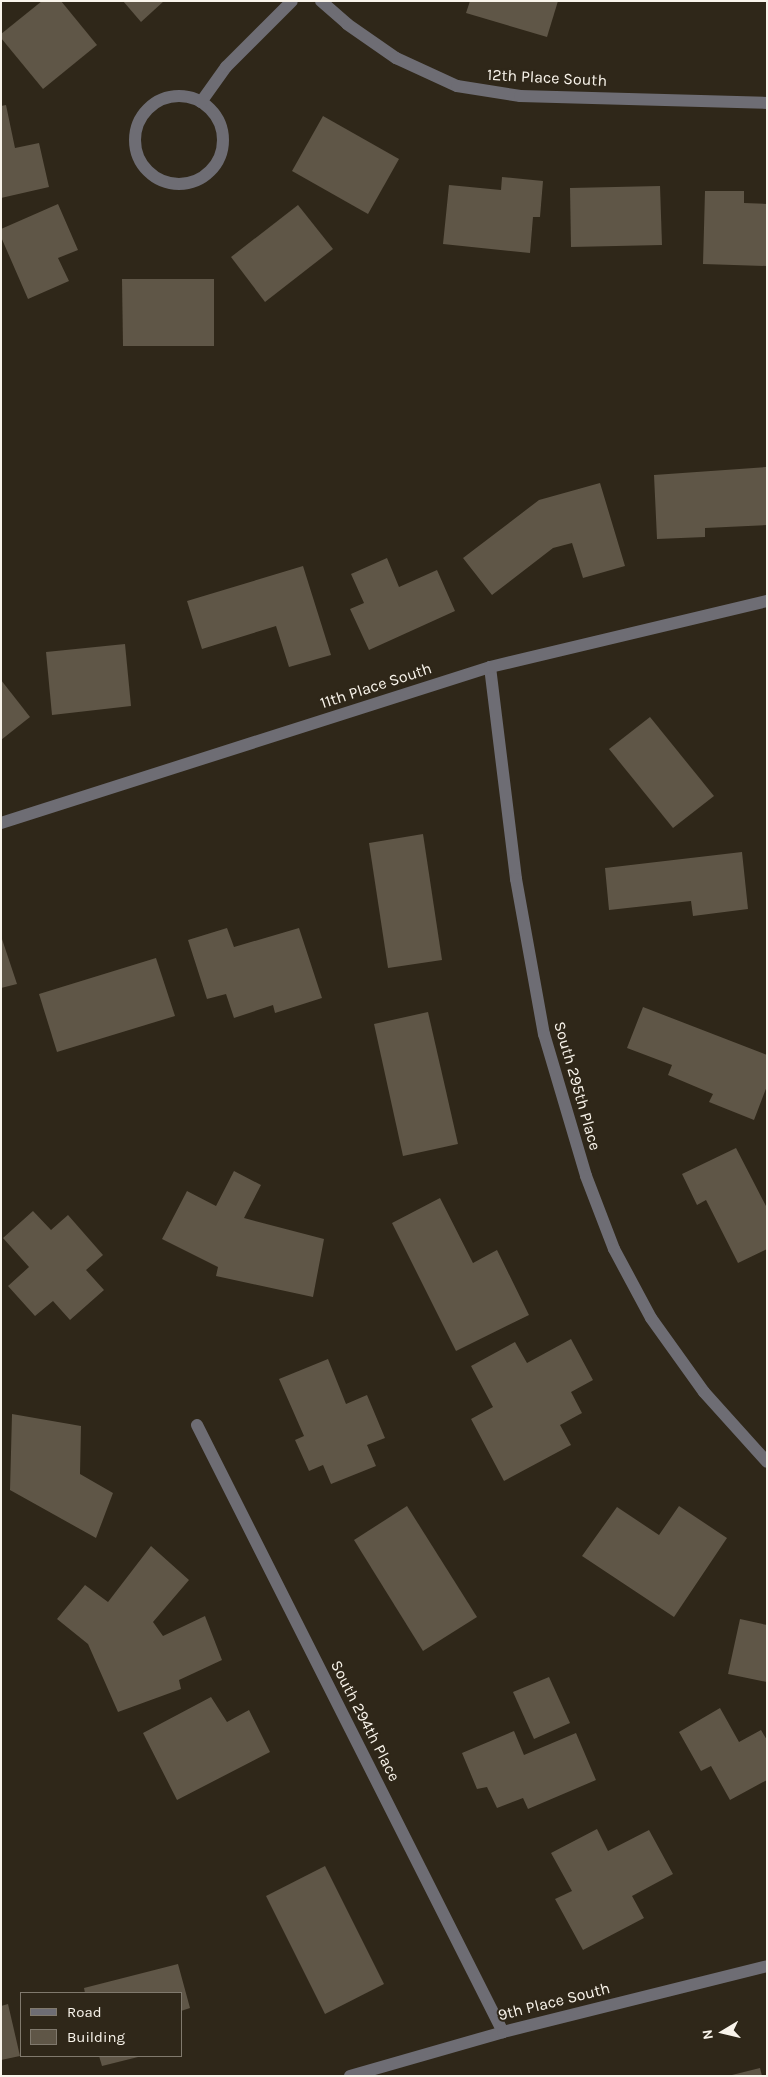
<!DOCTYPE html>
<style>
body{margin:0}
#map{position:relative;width:768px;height:2077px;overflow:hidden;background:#2f2719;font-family:Karla,sans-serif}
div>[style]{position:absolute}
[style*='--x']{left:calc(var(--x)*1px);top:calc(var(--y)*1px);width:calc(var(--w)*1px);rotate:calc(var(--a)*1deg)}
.building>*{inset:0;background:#5f5647}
.minor>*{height:12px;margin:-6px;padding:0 6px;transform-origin:6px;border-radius:6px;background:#6e6d74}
.minor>.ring{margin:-6px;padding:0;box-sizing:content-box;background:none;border:12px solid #6e6d74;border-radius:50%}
span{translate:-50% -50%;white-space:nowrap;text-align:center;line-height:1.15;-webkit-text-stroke:4px #2f2719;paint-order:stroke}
.street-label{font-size:16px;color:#f9f4eb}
.frame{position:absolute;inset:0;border:2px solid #f9f4eb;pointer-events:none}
.legend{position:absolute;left:20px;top:1992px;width:162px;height:65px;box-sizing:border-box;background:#2f2719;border:1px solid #80796d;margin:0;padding:6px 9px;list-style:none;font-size:15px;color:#f9f4eb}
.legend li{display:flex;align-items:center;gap:10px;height:25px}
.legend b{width:25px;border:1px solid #80796d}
.north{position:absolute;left:698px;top:2007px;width:50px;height:50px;-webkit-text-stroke:4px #2f2719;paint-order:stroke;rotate:261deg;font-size:14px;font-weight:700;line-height:20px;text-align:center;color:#f9f4eb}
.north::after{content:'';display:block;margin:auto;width:18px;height:22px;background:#f9f4eb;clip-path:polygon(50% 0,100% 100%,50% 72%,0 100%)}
</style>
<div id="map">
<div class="building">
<i style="clip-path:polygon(42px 1px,61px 1px,97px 45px,43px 89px,1px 38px,1px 34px)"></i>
<i style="clip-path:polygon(123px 1px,164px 1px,141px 22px)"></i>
<i style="clip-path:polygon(470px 1px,558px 1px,547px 37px,466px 13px)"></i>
<i style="clip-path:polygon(6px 105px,15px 148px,39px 143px,49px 187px,1px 198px,1px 106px)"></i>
<i style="clip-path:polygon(323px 116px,399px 159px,368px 214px,292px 171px)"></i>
<i style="clip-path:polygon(502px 177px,543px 181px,540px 217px,533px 217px,530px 253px,443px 244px,449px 185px,501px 190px)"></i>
<i style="clip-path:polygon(660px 186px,662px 245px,571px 247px,570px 188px)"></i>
<i style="clip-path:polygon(705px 191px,744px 191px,744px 203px,767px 204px,767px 266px,703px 264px)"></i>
<i style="clip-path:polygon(58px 204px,78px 250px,58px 258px,69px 281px,28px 299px,1px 237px,1px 229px)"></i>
<i style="clip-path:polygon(298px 205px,333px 249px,265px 302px,231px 257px)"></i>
<i style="clip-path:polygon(122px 279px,214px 279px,214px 346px,123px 346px)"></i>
<i style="clip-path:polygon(766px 467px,767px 525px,705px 528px,705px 537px,657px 539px,654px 475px)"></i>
<i style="clip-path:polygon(600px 483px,625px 566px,583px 578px,572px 543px,553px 548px,492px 595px,463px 558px,539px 500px)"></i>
<i style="clip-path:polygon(387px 558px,399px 587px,437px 570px,455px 611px,369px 650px,350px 609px,364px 603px,351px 574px)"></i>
<i style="clip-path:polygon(303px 566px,331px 655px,289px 667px,276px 626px,202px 649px,187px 601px)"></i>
<i style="clip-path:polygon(125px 644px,131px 706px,52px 715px,46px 652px)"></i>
<i style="clip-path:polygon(1px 680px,30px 717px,1px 740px)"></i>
<i style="clip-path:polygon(650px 717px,714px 796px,673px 828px,609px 749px)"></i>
<i style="clip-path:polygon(423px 834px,442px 960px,388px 968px,369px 843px)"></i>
<i style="clip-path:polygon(742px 852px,748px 909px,693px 916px,691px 901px,609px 910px,605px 868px)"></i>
<i style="clip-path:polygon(227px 928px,234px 947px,299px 928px,322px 998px,275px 1013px,273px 1005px,234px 1018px,226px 994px,207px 999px,188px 940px)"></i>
<i style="clip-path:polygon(1px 936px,17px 984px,1px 988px)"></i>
<i style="clip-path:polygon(156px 958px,175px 1016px,57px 1052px,39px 994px)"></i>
<i style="clip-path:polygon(643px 1007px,767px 1055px,767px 1086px,754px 1120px,709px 1102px,713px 1094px,668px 1075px,672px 1065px,627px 1048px)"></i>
<i style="clip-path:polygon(428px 1012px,458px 1144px,403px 1156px,374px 1024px)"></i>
<i style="clip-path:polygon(736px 1148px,767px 1208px,767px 1249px,738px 1263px,706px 1200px,697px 1205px,682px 1174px)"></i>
<i style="clip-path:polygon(234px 1171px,261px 1185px,244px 1218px,324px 1239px,313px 1297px,216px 1276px,218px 1267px,162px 1239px,187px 1191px,216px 1206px)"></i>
<i style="clip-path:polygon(440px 1198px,473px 1263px,497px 1250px,529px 1315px,456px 1351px,392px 1223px)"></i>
<i style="clip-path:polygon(33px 1211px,51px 1230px,68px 1215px,103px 1255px,86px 1270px,104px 1290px,70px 1320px,53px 1301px,35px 1316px,8px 1286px,29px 1267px,3px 1238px)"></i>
<i style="clip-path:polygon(571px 1339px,593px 1380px,571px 1392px,582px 1413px,560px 1425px,571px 1445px,504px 1481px,471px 1419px,493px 1407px,471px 1366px,515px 1342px,527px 1363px)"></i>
<i style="clip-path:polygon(328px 1359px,346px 1404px,367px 1395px,385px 1438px,367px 1445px,376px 1466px,331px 1484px,323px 1465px,309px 1471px,295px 1440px,304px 1436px,279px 1379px)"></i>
<i style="clip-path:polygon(12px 1414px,81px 1426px,80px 1474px,113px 1493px,96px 1538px,10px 1490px)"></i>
<i style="clip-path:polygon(407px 1506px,477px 1617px,423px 1651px,354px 1540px)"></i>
<i style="clip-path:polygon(679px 1506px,727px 1538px,674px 1617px,582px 1556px,617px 1507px,659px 1535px)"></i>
<i style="clip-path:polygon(151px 1546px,189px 1580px,153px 1622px,163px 1636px,205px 1616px,222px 1660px,179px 1680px,181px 1689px,118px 1712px,88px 1644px,57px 1619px,85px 1585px,108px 1602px)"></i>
<i style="clip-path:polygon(740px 1619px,767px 1625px,767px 1682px,728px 1674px)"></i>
<i style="clip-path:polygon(549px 1677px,570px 1723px,534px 1739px,513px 1692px)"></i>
<i style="clip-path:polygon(211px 1697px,227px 1722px,249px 1710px,270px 1752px,177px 1800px,143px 1733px)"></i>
<i style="clip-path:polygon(720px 1708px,739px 1742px,761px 1730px,767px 1740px,767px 1780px,730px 1800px,711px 1766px,701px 1771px,679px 1732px)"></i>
<i style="clip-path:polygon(514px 1731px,524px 1755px,576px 1733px,596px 1780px,528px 1809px,523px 1798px,497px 1808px,487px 1787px,477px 1789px,462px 1753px)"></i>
<i style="clip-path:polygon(597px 1829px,608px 1851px,649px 1830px,673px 1874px,632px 1896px,644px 1918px,583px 1950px,555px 1899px,572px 1891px,551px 1853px)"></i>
<i style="clip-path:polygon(325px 1866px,384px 1984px,325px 2014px,266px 1896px)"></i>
<i style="clip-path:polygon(178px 1964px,190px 2008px,181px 2011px,181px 1993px,85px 1993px,84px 1988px)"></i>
<i style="clip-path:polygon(8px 2004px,20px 2056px,1px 2060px,1px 2006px)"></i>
<i style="clip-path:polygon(99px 2056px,142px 2056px,102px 2066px)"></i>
<i style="clip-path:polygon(760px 2068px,762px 2076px,732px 2076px,732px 2075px)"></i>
</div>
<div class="minor">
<i style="--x:321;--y:1;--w:35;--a:41"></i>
<i style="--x:347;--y:24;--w:60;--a:34.8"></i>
<i style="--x:396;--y:58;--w:67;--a:24.7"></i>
<i style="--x:457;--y:86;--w:64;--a:9"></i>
<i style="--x:520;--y:96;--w:247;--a:1.6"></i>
<i class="ring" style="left:135px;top:96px;width:76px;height:76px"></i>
<i style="--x:201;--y:102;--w:43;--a:-54.5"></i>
<i style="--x:226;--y:67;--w:93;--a:-45"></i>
<i style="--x:490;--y:667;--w:214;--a:83"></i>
<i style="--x:516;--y:879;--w:158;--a:79.8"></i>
<i style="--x:544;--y:1034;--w:148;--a:73.5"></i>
<i style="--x:586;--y:1176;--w:78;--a:69"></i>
<i style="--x:614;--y:1249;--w:78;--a:61.8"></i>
<i style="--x:651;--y:1318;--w:91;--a:54.4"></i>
<i style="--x:704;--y:1392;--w:94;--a:48"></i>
<i style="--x:1;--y:823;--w:513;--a:-17.69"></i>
<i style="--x:490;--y:667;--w:285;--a:-13.4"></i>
<i style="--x:197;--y:1425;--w:680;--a:63.25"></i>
<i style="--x:350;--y:2076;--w:159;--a:-16"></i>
<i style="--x:503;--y:2032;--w:272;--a:-14"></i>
</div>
<div class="street-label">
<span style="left:547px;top:78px;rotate:3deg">12th Place South</span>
<span style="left:376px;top:686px;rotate:-18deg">11th Place South</span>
<span style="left:577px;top:1086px;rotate:74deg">South 295th Place</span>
<span style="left:365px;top:1721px;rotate:63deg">South 294th Place</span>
<span style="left:554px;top:2002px;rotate:-14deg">9th Place South</span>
</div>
<div class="frame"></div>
<ul class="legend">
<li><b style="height:6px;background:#6e6d74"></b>Road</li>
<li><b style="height:14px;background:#5f5647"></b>Building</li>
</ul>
<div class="north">N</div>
</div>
